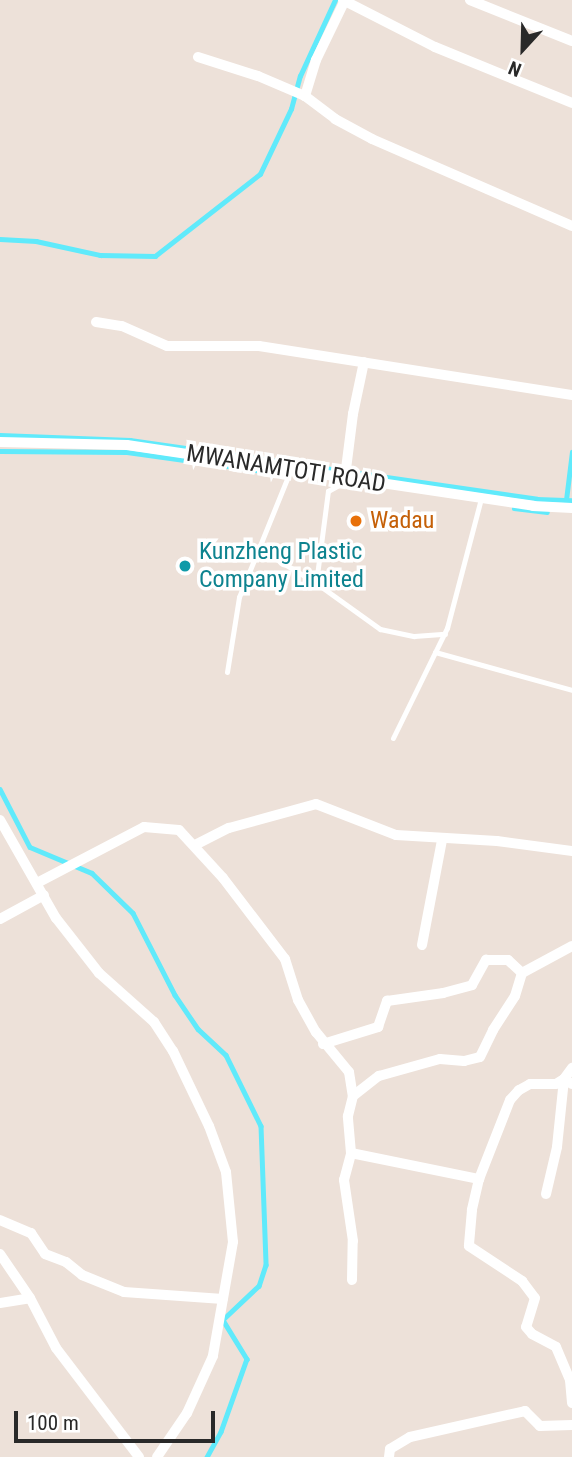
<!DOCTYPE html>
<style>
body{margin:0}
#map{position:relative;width:572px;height:1457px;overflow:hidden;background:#ede1d9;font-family:"Roboto Condensed",sans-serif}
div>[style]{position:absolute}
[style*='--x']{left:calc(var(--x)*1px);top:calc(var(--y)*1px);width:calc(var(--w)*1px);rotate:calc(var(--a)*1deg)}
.stream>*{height:4.5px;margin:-2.25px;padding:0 2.25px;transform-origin:2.25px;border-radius:2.25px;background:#60eafb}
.service>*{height:5px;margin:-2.5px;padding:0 2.5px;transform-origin:2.5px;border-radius:2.5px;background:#fff}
.minor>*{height:10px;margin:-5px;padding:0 5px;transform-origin:5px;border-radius:5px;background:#fff}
.dots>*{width:19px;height:19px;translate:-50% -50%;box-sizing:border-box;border:4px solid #fff;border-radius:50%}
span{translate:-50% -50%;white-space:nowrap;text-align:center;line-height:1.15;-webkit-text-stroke:7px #fff;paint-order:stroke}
.street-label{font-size:24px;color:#292929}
.food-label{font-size:24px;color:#c56008}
.left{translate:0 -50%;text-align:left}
.culture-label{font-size:24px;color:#0d838f}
.north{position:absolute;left:488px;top:14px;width:70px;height:70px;-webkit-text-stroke:5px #fff;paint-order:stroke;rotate:202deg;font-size:19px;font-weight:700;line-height:28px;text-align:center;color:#292929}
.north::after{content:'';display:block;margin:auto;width:24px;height:32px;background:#292929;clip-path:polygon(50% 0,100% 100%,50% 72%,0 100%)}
.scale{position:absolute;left:14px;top:1411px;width:201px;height:32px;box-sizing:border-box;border:4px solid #292929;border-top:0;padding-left:9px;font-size:21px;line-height:24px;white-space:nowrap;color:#292929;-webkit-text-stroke:5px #fff;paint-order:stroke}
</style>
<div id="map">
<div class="stream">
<i style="--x:0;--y:239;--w:36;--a:3"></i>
<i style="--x:36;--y:241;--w:66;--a:12.3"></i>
<i style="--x:100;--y:255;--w:55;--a:1"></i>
<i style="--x:155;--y:256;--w:133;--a:-38"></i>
<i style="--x:260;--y:174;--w:72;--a:-64.5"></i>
<i style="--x:291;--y:109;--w:34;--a:-75"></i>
<i style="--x:300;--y:76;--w:84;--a:-65.3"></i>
<i style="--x:0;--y:435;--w:130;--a:2.2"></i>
<i style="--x:130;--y:440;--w:411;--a:8.2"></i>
<i style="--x:537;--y:499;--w:35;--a:2"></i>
<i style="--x:0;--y:451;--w:127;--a:0.5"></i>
<i style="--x:127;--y:452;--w:137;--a:8"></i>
<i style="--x:566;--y:500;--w:48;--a:-82.9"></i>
<i style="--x:514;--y:508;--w:33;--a:7"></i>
<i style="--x:0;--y:789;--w:65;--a:62.7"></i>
<i style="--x:30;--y:847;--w:67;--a:22.8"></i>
<i style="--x:92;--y:873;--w:57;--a:44.3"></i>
<i style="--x:133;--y:913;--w:92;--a:62.9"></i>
<i style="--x:175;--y:995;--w:41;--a:55.9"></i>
<i style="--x:198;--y:1029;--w:38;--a:43"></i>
<i style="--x:226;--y:1055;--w:79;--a:63.8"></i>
<i style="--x:261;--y:1126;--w:139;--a:87.9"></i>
<i style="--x:266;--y:1265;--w:22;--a:108"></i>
<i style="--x:259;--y:1286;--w:50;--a:136.6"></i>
<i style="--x:223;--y:1320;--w:46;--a:58.4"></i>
<i style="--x:247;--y:1359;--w:77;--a:109.6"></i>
<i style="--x:221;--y:1432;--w:29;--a:119"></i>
</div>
<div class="service">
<i style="--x:258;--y:548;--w:68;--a:31.1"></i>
<i style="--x:316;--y:583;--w:79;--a:35.7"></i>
<i style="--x:380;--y:629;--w:35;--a:12"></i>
<i style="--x:414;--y:636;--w:31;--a:-4"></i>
<i style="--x:316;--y:583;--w:93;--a:-82.6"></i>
<i style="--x:328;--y:491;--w:18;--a:-29"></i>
<i style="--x:344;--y:482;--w:5;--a:-79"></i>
<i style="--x:435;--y:652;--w:142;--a:15.5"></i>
<i style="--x:227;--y:672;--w:76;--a:-80.9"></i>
<i style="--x:239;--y:597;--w:138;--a:-67.9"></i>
<i style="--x:393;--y:738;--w:123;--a:-63.9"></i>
<i style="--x:447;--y:628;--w:134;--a:-75.3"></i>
</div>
<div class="minor">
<i style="--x:343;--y:0;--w:103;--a:27.1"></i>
<i style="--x:435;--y:47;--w:148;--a:22.2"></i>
<i style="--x:345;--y:0;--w:67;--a:115.8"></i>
<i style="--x:316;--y:60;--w:38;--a:107"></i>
<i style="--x:305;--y:96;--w:38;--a:37"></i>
<i style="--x:335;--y:119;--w:42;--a:28.4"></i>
<i style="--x:372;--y:139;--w:218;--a:23.5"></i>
<i style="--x:470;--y:0;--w:110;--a:21.9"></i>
<i style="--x:198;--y:57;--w:63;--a:17.6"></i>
<i style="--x:258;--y:76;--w:51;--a:23.1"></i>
<i style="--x:96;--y:322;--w:26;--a:9"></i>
<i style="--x:122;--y:326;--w:49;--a:24"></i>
<i style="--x:167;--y:346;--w:92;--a:0"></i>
<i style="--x:259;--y:346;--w:317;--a:8.9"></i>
<i style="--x:0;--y:442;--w:127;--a:1.4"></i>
<i style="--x:127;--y:445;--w:411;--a:8.5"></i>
<i style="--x:533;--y:506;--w:39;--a:3"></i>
<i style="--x:345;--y:477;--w:64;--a:-82.8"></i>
<i style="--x:353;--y:414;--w:53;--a:-78.1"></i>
<i style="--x:0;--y:820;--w:113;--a:60.3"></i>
<i style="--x:56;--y:918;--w:70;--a:52"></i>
<i style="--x:99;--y:973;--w:74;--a:41.7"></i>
<i style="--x:154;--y:1022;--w:35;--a:57"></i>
<i style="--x:173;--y:1051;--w:83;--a:64.4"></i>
<i style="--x:209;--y:1126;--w:49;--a:69.7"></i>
<i style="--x:226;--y:1172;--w:70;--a:84.3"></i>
<i style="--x:233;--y:1242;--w:116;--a:100"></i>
<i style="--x:213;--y:1356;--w:63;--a:114.5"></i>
<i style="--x:187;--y:1413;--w:53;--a:124.3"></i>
<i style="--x:195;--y:845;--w:38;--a:-27"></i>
<i style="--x:229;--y:828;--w:90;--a:-15.4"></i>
<i style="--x:316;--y:804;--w:86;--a:21.2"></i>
<i style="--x:396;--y:835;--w:101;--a:3.4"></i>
<i style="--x:497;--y:841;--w:76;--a:7.6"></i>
<i style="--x:37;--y:883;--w:121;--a:-27.6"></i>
<i style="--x:144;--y:827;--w:35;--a:5"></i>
<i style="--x:179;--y:830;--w:65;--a:47.5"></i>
<i style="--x:223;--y:878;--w:102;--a:52.6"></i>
<i style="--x:285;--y:959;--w:43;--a:72.4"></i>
<i style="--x:298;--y:1000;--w:37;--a:61"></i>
<i style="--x:316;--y:1032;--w:52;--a:50.5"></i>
<i style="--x:349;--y:1072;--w:24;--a:81"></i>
<i style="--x:0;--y:919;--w:50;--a:-28.6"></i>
<i style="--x:422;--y:945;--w:107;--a:-79.2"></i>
<i style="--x:323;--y:1044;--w:58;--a:-17.2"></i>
<i style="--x:378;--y:1027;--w:28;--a:-71"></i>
<i style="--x:387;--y:1001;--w:57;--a:-8.1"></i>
<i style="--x:443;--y:993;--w:30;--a:-15"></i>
<i style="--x:472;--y:985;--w:29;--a:-61"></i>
<i style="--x:486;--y:960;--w:22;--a:0"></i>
<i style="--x:508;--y:960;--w:19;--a:43"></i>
<i style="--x:522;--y:973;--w:57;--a:-28.4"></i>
<i style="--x:572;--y:1084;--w:9;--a:-148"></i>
<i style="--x:564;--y:1079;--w:9;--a:148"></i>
<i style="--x:556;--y:1084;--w:26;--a:180"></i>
<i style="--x:530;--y:1084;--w:13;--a:151"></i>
<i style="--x:519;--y:1090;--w:13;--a:132"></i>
<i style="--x:510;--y:1100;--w:85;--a:111.4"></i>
<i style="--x:479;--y:1179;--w:32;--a:103"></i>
<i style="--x:472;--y:1210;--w:36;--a:95"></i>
<i style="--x:469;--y:1246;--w:64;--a:33.4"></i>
<i style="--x:522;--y:1281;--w:21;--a:53"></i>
<i style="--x:535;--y:1298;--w:30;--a:107"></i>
<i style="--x:526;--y:1327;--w:9;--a:49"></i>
<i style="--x:532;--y:1334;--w:27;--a:28"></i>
<i style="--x:556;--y:1347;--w:36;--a:67"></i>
<i style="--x:570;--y:1380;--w:23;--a:85"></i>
<i style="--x:351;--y:1153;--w:131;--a:11.5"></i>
<i style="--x:546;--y:1194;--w:48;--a:-76.8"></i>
<i style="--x:557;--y:1147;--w:68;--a:-84.1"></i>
<i style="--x:564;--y:1079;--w:14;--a:-54"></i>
<i style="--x:0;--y:1220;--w:34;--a:23"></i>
<i style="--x:31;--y:1233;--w:25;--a:56"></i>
<i style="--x:45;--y:1254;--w:22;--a:21"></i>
<i style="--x:66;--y:1262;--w:21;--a:39"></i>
<i style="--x:82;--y:1275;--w:45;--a:22"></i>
<i style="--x:124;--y:1292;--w:99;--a:4"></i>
<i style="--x:0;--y:1254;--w:53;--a:55.7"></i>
<i style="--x:30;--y:1298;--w:56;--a:62.5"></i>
<i style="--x:56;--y:1348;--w:137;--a:52.7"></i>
<i style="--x:352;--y:1280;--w:39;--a:-89"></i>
<i style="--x:353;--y:1241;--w:62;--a:-98.4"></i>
<i style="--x:344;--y:1180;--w:28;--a:-75"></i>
<i style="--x:351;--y:1153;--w:37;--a:-95"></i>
<i style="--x:348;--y:1116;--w:21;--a:-76"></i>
<i style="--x:353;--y:1096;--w:33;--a:-38"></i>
<i style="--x:379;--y:1076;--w:63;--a:-15.6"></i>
<i style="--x:440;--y:1059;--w:24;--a:5"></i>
<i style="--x:464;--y:1061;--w:16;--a:-14"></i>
<i style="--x:480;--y:1057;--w:30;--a:-64"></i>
<i style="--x:493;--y:1030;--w:40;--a:-57.1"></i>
<i style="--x:515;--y:996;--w:24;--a:-73"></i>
<i style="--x:0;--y:1303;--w:30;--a:-9"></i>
<i style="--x:389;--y:1457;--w:8;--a:-83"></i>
<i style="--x:390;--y:1449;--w:23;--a:-31"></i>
<i style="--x:410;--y:1437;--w:118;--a:-12.7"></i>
<i style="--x:525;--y:1411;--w:21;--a:45"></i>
<i style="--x:540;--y:1426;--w:32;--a:-2"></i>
</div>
<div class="dots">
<i style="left:356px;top:521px;background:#e8710a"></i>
<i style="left:185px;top:566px;background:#0f9aa8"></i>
</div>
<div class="street-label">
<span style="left:286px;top:469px;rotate:9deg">MWANAMTOTI ROAD</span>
</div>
<div class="food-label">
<span class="left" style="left:370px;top:521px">Wadau</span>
</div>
<div class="culture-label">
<span class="left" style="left:199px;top:566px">Kunzheng Plastic<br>Company Limited</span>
</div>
<div class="north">N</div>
<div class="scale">100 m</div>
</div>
